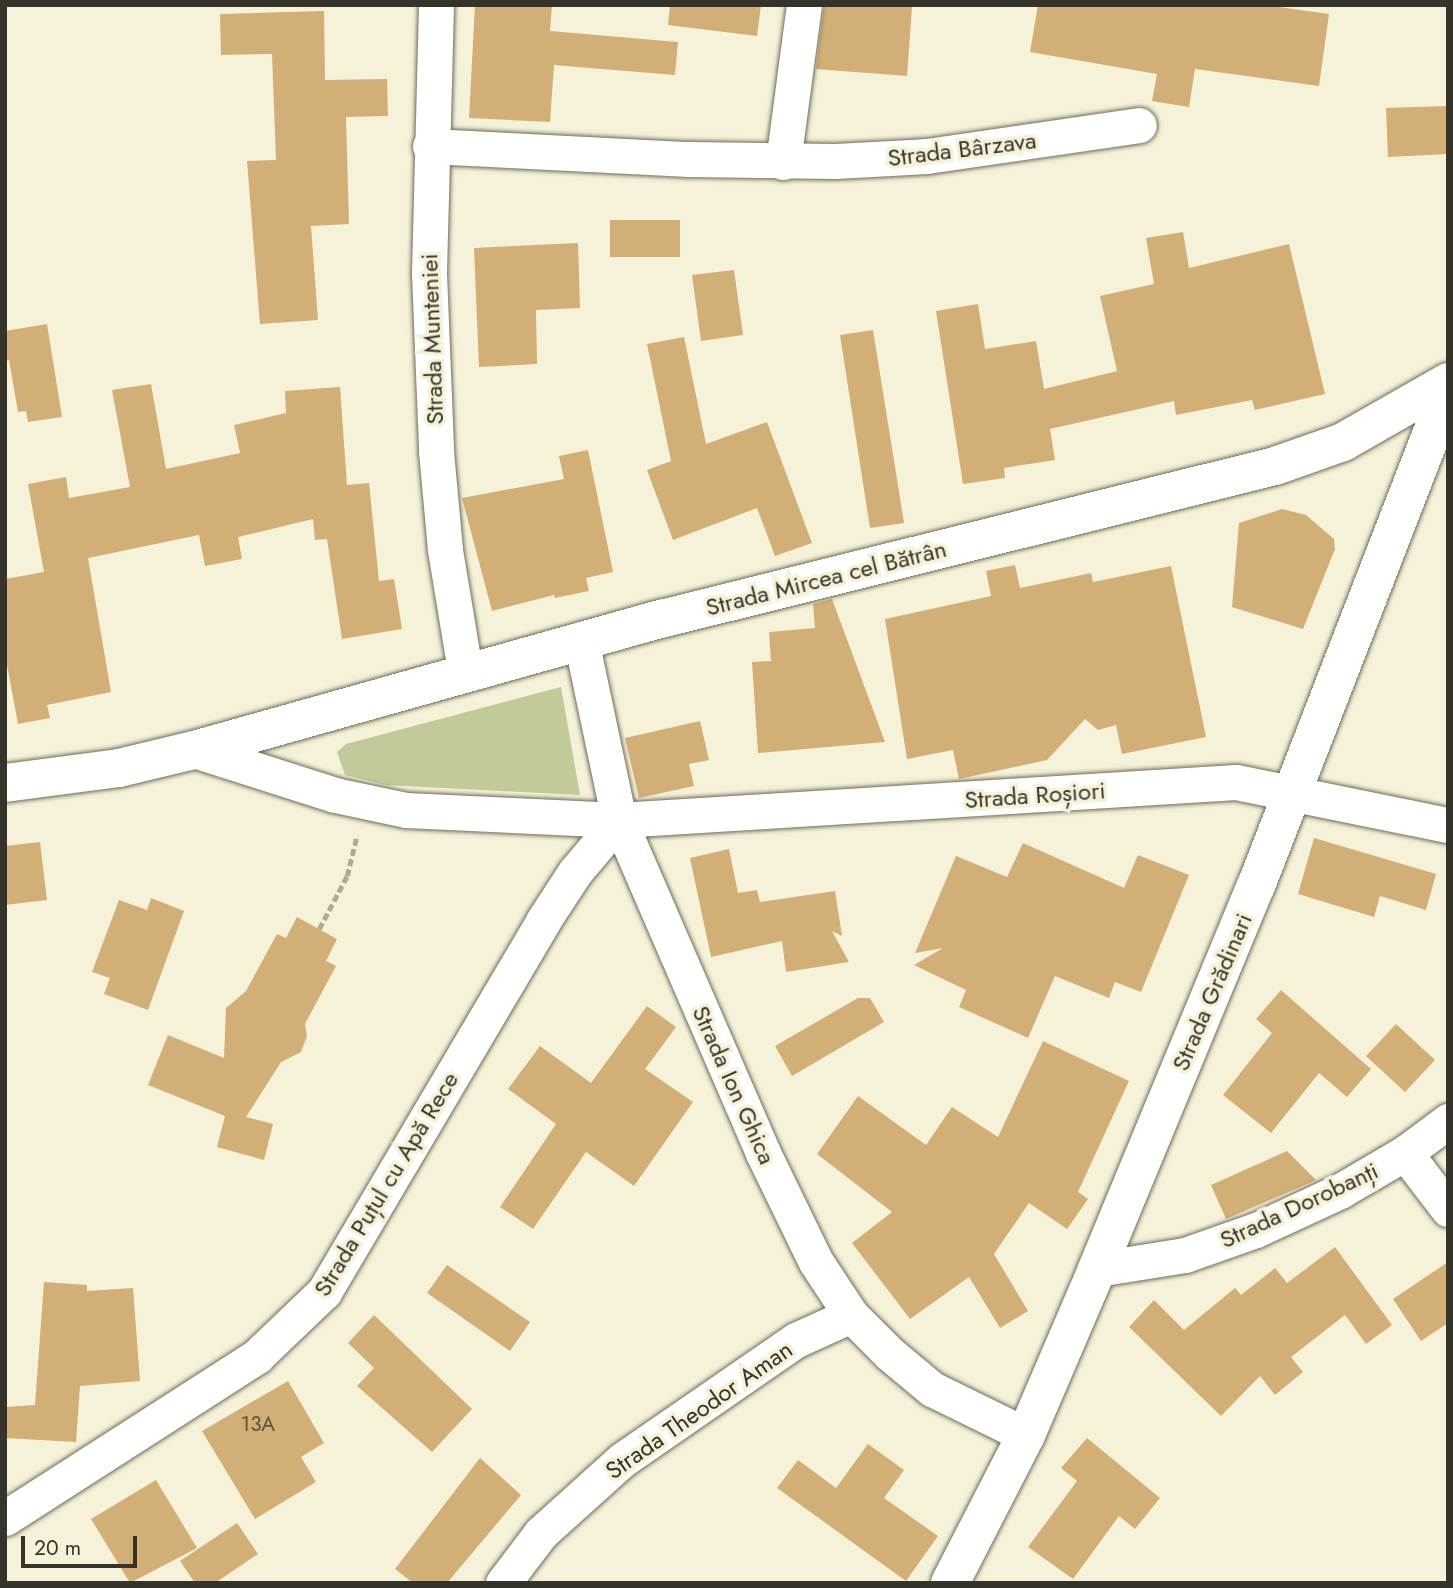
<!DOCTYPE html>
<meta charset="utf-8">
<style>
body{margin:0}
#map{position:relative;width:1453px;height:1588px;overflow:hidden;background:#f6f1d9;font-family:Jost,sans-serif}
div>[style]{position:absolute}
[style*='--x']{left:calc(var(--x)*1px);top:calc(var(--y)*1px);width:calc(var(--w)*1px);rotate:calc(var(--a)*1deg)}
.green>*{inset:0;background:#c1ca98}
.building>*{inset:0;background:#d2af76}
.path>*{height:4.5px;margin-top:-2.25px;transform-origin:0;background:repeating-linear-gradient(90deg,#aeaa98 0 7px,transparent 0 10.5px)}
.roads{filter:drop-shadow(0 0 2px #706b56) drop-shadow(0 0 2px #706b56)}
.street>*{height:35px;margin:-17.5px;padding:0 17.5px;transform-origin:17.5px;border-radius:17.5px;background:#fff}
.secondary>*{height:38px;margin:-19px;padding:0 19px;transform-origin:19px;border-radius:19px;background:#fff}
span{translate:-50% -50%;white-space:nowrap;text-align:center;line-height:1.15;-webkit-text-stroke:7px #f6f1d9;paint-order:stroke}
.number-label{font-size:21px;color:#5d533d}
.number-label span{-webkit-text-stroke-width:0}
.street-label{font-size:24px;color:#36342a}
.frame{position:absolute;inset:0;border:7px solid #36342a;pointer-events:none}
.scale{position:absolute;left:21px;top:1536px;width:116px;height:32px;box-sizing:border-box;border:4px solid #36342a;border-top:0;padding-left:9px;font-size:21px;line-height:24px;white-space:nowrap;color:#36342a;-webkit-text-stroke:5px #f6f1d9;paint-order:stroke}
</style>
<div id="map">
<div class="green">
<i style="clip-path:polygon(561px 687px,580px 795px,386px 785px,345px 775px,337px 752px,346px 744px)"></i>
</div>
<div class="building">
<i style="clip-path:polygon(475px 5px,552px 5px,550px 31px,678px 42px,675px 75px,554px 65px,550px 122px,469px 118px)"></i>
<i style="clip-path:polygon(670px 5px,761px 5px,757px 36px,668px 25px)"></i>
<i style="clip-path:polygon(824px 5px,912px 7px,907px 76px,816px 69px)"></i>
<i style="clip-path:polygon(1038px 5px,1265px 5px,1329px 14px,1319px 86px,1195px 69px,1189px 107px,1152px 101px,1157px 74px,1030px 52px)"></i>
<i style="clip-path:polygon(324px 11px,325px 80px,387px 79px,388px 116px,346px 117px,349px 224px,311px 226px,318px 320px,260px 324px,247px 161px,276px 160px,272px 54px,221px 55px,220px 14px)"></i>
<i style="clip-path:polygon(1448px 106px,1448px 154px,1388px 157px,1386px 108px)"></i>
<i style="clip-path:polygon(610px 220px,680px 220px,680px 257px,610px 257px)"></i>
<i style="clip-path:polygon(1183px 232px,1189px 268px,1289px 244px,1325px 394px,1255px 410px,1252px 400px,1176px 415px,1174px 401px,1050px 429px,1055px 460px,1004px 468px,1005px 478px,963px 484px,936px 311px,978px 304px,985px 349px,1036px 341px,1044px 389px,1117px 371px,1100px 296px,1154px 284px,1146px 238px)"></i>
<i style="clip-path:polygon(578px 243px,580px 308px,536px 310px,537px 364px,479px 367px,474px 248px)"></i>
<i style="clip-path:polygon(734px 270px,743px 335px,701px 341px,692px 275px)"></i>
<i style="clip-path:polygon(47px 324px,62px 417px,28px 422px,26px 411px,18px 412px,9px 360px,5px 361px,5px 331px)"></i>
<i style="clip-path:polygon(873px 330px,904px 523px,870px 528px,840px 335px)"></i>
<i style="clip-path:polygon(684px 337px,706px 444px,767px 422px,812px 543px,775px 556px,757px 508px,673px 540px,647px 470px,671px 461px,647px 344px)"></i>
<i style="clip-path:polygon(151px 384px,166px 469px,240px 453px,234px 425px,286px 413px,285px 391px,340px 387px,347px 485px,369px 483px,379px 581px,394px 579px,402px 629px,342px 639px,327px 539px,315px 540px,313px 519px,238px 537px,242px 559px,205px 566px,199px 535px,88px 558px,111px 692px,47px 705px,50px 718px,18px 724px,5px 654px,5px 579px,44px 572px,28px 484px,66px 477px,69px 498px,130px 487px,112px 390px)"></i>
<i style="clip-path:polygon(588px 450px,613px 572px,586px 578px,589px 591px,555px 598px,554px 595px,492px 611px,462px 498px,564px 479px,559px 456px)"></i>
<i style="clip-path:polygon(1282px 509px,1306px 515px,1334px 539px,1335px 549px,1303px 629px,1232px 607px,1239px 523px)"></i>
<i style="clip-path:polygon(1015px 565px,1020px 588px,1091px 573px,1093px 582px,1171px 566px,1206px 737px,1122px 754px,1116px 725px,1098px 730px,1085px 719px,1047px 760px,959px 779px,953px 750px,907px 759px,885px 619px,991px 596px,986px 571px)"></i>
<i style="clip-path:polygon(832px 599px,885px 742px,758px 753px,752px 662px,771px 661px,769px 632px,815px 628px,813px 604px)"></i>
<i style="clip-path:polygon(700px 721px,709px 760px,689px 764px,694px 786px,639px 798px,625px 738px)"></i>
<i style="clip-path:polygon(1314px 838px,1436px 874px,1426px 910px,1380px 896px,1374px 917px,1298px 894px)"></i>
<i style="clip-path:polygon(40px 842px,47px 900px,5px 905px,5px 846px)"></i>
<i style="clip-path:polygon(1023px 843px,1124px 888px,1138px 855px,1189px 875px,1141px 992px,1115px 982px,1109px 998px,1055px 976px,1028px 1038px,959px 1007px,966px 990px,914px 965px,943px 948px,915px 953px,956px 856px,1007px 877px)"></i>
<i style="clip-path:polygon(729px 849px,738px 893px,757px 890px,760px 902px,835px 891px,842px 936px,832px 931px,849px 962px,786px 972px,782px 941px,711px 957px,690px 858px)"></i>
<i style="clip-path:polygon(151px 898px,184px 911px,148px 1010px,104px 994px,110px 978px,92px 972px,119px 900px,147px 910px)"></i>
<i style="clip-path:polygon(297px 917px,337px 939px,326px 961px,336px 966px,305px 1024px,307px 1036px,301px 1052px,281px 1062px,246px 1117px,273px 1124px,264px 1160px,217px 1147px,225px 1116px,148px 1085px,168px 1035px,224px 1058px,226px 1008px,246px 991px,277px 934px,286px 938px)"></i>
<i style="clip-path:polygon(1281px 990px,1371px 1069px,1347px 1097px,1319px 1073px,1271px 1133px,1223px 1095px,1272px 1033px,1256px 1019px)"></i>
<i style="clip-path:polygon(858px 998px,870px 998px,884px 1022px,792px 1076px,775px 1046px)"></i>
<i style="clip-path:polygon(647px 1006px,676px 1027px,645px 1069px,693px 1102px,634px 1186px,586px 1152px,533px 1229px,500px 1207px,556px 1124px,508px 1089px,540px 1046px,591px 1083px)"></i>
<i style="clip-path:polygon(1396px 1024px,1435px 1060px,1405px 1092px,1366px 1056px)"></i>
<i style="clip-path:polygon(1043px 1041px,1129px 1081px,1078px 1192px,1088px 1199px,1067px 1229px,1029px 1203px,994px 1254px,1028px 1311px,1000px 1328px,969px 1277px,910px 1319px,852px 1243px,892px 1212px,817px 1154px,858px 1096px,926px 1145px,952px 1107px,998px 1137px)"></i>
<i style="clip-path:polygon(1287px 1151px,1316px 1180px,1226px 1219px,1211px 1185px)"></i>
<i style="clip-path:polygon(1335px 1247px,1392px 1325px,1366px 1344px,1345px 1315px,1291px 1357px,1303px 1372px,1275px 1395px,1260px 1376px,1221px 1416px,1129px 1327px,1154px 1300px,1184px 1330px,1235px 1288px,1241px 1295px,1275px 1268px,1287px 1283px)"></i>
<i style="clip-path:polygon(1448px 1262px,1448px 1323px,1421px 1341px,1393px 1299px)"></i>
<i style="clip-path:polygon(447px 1265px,530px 1322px,510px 1351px,427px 1293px)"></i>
<i style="clip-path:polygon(44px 1282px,87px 1285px,87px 1291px,133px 1288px,140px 1381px,80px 1386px,76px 1442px,5px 1438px,5px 1407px,35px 1405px)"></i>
<i style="clip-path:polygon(374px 1315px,472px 1409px,432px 1452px,357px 1386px,374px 1368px,348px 1343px)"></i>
<i style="clip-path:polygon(288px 1381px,324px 1443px,301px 1457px,316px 1482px,255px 1519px,202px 1431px)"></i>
<i style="clip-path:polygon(1087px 1438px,1160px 1498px,1135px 1529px,1119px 1516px,1073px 1579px,1028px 1547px,1077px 1481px,1061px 1468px)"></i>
<i style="clip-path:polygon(868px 1444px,904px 1470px,884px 1498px,938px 1536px,906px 1581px,777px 1488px,798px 1460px,836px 1488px)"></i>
<i style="clip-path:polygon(480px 1458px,521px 1495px,447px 1583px,413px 1583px,395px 1569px)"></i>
<i style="clip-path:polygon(156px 1480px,197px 1548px,130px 1583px,91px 1519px)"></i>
<i style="clip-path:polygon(237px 1523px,258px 1554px,215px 1583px,195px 1583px,180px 1561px)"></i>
</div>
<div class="path">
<i style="--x:319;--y:929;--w:60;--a:-62.2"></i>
<i style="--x:347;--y:876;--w:42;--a:-76.3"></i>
</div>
<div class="roads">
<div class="street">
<i style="--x:436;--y:5;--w:268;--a:91.5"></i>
<i style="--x:429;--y:273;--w:178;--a:87.7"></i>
<i style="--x:436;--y:451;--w:99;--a:84.8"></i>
<i style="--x:445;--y:550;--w:123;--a:80.6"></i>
<i style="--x:430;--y:146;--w:259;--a:2.9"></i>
<i style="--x:689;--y:159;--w:146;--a:0.8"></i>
<i style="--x:835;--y:161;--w:92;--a:-3.1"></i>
<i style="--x:927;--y:156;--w:214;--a:-8.3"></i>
<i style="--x:783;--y:162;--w:158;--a:-82.4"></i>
<i style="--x:581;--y:640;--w:184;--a:78.1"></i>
<i style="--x:619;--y:820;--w:361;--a:66.6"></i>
<i style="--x:762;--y:1151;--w:123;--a:64.1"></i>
<i style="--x:816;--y:1262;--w:64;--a:56.6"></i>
<i style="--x:851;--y:1315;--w:55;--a:45"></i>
<i style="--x:890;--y:1354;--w:55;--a:39.8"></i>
<i style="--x:932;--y:1389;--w:105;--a:26.1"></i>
<i style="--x:194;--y:750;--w:148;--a:17.7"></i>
<i style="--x:335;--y:795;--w:73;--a:11.9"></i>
<i style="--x:406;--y:810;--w:213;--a:2.7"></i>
<i style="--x:619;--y:820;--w:618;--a:-3.52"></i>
<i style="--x:1236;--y:782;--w:216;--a:11.5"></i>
<i style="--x:1405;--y:1153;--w:71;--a:52.5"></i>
<i style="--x:1097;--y:1269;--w:89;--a:-9"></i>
<i style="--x:1185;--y:1255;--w:75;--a:-19.4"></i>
<i style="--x:1256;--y:1230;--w:93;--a:-24.9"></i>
<i style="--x:1340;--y:1191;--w:75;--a:-30.3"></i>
<i style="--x:1405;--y:1153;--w:54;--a:-36.7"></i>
<i style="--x:5;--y:1518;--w:300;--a:-32.7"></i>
<i style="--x:257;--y:1356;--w:93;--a:-43.7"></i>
<i style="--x:324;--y:1292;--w:431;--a:-59.4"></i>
<i style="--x:543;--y:921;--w:59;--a:-56.9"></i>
<i style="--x:575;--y:872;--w:68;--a:-49.8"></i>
<i style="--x:503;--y:1583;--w:63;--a:-52.8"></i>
<i style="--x:541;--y:1533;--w:109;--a:-42"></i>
<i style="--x:622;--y:1460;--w:211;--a:-34.6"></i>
<i style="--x:796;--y:1340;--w:60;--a:-24.4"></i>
</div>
<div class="secondary">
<i style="--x:5;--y:783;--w:115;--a:-7.5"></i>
<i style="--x:119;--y:768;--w:77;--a:-13.5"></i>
<i style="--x:194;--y:750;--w:485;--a:-15.7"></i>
<i style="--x:661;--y:619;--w:633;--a:-13.99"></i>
<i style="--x:1275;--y:466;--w:72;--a:-19.4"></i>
<i style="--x:1343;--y:442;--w:121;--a:-29.7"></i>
<i style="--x:950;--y:1583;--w:166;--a:-62.8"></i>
<i style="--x:1026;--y:1435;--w:181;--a:-66.8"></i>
<i style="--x:1097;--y:1269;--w:415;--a:-67.5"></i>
<i style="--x:1256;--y:886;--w:531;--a:-68.8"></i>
</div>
</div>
<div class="number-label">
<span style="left:258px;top:1424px">13A</span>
</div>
<div class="street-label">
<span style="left:962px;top:149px;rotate:-7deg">Strada Bârzava</span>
<span style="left:432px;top:339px;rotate:-92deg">Strada Munteniei</span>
<span style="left:826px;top:578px;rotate:-14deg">Strada Mircea cel Bătrân</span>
<span style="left:1035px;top:795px;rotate:-4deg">Strada Roșiori</span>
<span style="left:1212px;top:992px;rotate:-67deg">Strada Grădinari</span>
<span style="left:734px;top:1085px;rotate:66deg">Strada Ion Ghica</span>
<span style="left:386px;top:1184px;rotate:-59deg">Strada Puțul cu Apă Rece</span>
<span style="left:1299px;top:1205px;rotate:-25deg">Strada Dorobanți</span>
<span style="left:699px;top:1410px;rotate:-35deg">Strada Theodor Aman</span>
</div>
<div class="frame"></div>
<div class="scale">20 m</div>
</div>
